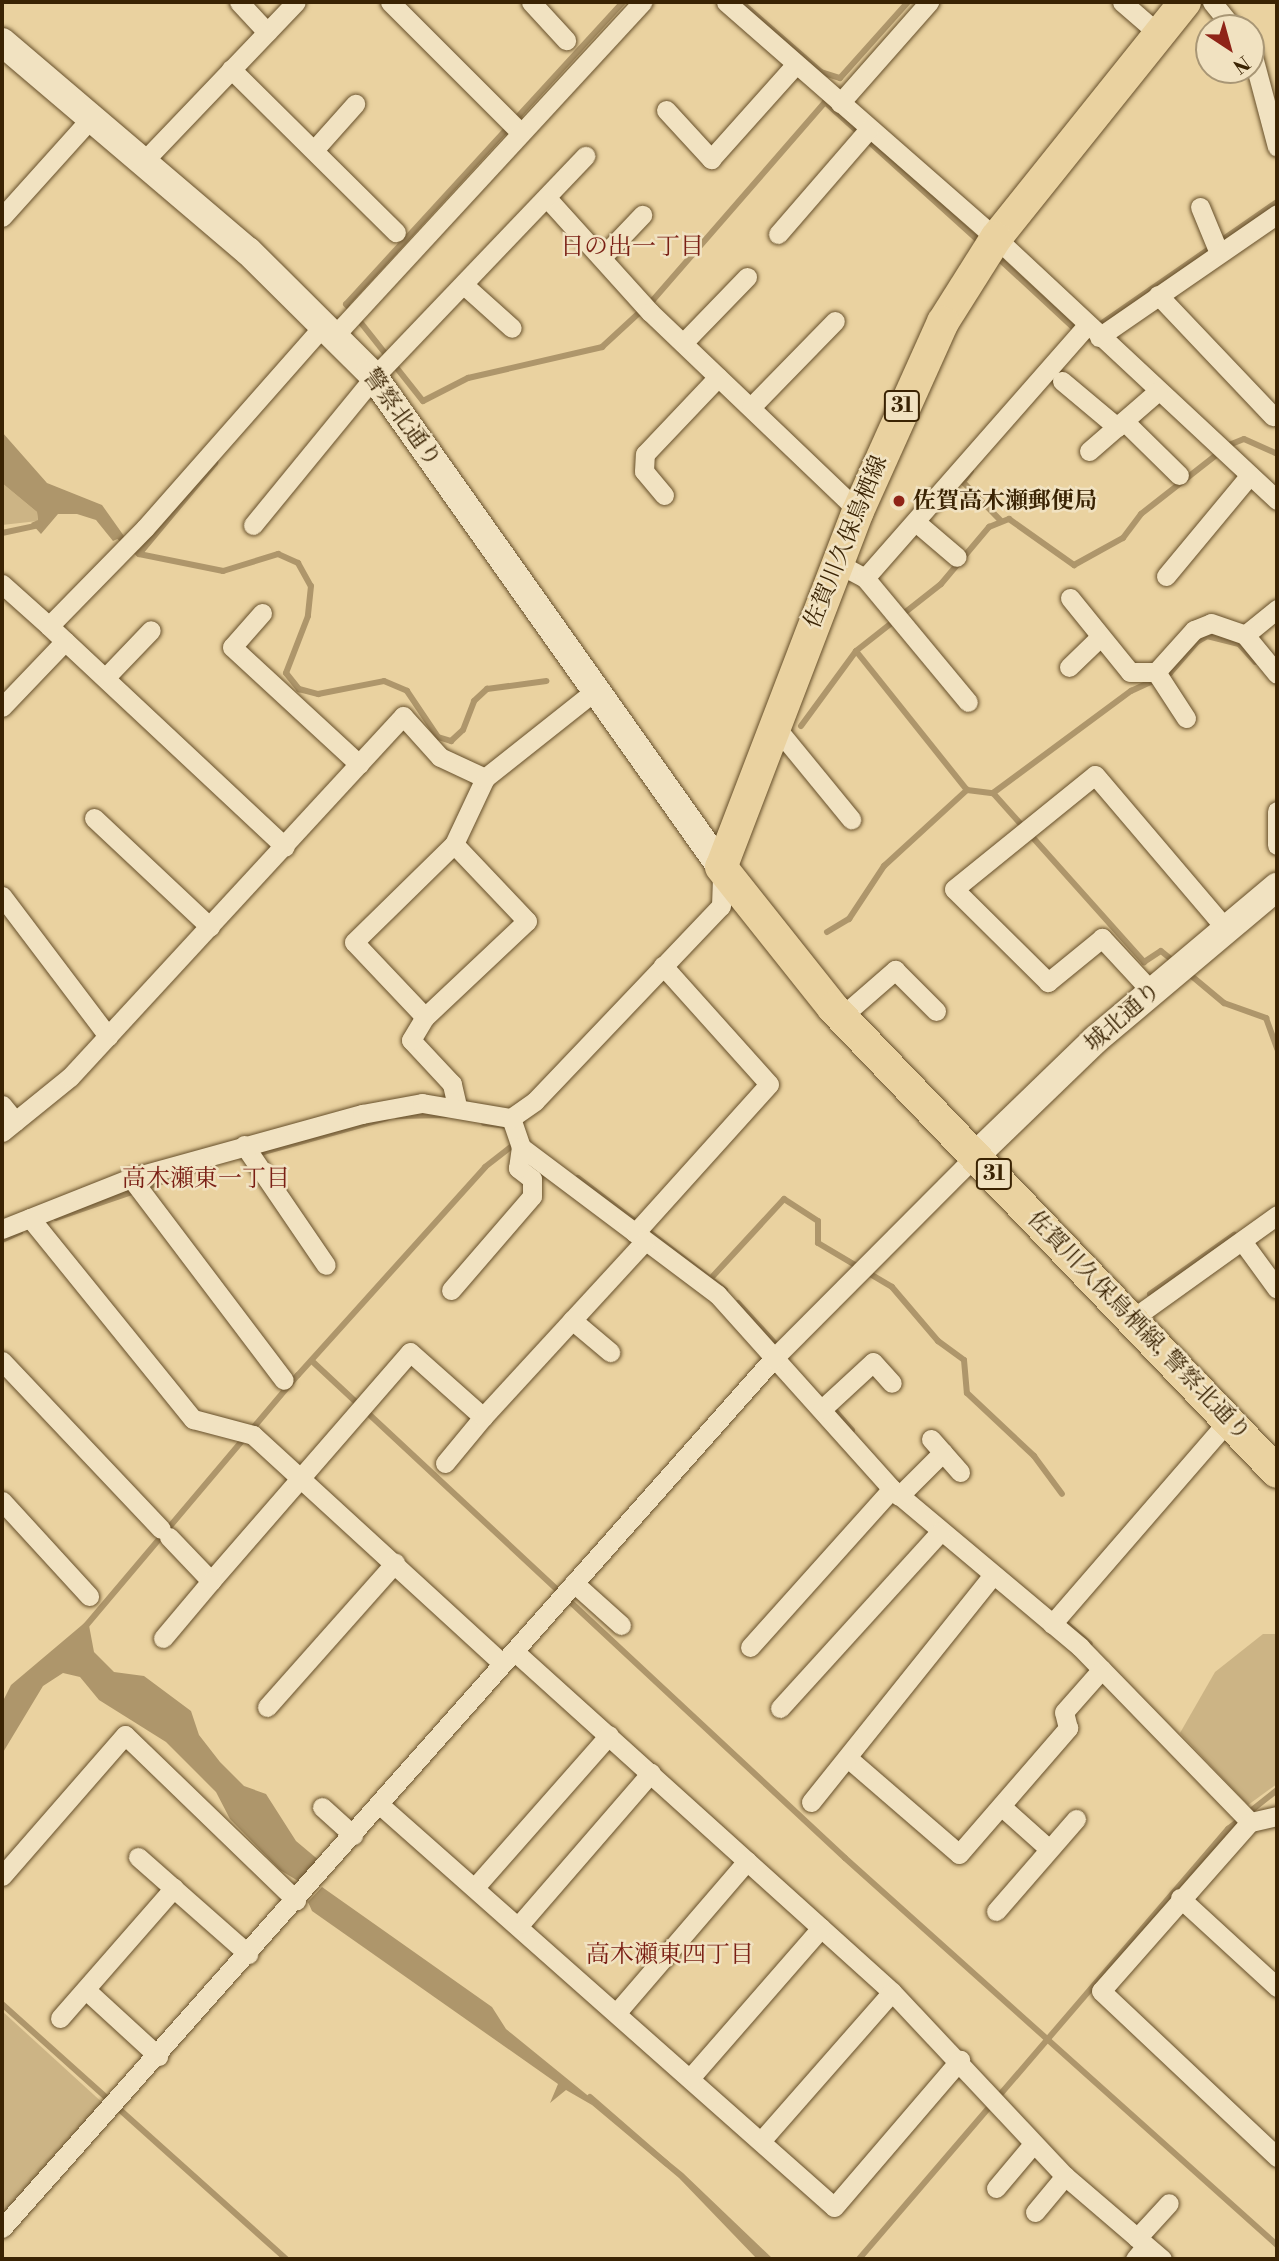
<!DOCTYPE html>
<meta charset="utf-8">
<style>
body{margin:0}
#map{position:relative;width:1279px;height:2261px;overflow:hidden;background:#ead2a0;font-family:"Libre Bodoni","Noto Serif JP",serif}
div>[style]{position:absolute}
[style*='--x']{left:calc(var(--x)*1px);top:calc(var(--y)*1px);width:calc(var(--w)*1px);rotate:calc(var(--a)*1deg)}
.green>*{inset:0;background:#ccb485}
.water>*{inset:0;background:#ae966b}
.stream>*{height:6px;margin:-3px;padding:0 3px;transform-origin:3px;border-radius:3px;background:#ae966b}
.roads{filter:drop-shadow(0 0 2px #664f2a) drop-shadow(0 0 2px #664f2a)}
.street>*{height:19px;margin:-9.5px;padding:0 9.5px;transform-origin:9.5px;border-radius:9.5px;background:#f1e2c1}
.secondary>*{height:28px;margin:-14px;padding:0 14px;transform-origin:14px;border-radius:14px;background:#f1e2c1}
.primary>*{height:32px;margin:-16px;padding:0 16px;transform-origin:16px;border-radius:16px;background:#ead2a0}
.dots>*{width:19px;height:19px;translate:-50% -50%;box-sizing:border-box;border:4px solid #f1e2c1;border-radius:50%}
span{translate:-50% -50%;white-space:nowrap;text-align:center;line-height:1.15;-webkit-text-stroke:5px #f1e2c1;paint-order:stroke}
.shield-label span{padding:2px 5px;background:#f1e2c1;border:2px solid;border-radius:5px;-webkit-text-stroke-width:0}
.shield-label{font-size:21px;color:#3a2303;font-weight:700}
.street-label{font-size:23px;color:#3a2303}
.poi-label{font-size:23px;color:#3a2303;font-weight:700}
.left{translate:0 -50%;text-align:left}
.neighbourhood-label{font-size:24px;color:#7a1f14}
.frame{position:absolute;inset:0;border:4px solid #3a2303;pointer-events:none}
.north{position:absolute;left:1195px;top:14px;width:70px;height:70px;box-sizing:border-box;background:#f1e2c1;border:2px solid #a89675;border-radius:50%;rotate:144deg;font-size:19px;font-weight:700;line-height:28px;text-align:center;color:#3a2303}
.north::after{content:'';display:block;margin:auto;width:24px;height:32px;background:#8f2418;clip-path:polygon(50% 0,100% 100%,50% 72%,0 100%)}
</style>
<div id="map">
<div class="green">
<i style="clip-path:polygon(2px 483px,37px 512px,38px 521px,2px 525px)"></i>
<i style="clip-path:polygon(1263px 1634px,1277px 1634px,1277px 1784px,1248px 1805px,1180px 1733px,1215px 1672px)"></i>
<i style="clip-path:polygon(2px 2011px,105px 2105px,2px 2218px)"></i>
</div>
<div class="water">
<i style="clip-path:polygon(2px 432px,47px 483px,102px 505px,124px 536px,113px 541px,96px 520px,77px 514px,58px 514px,41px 534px,31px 523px,38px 520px,37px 512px,2px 483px)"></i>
<i style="clip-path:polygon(88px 1620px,94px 1652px,114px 1672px,144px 1676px,191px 1711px,199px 1735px,220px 1762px,244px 1786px,266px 1794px,296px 1841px,321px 1862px,303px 1884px,280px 1870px,230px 1819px,216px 1792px,166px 1742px,99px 1700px,80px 1677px,63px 1673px,43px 1686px,2px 1754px,2px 1703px,11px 1685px)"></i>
<i style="clip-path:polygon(322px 1887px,492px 2007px,506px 2029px,683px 2173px,773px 2259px,757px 2259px,679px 2178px,592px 2105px,566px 2090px,550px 2103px,558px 2084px,312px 1911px,308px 1902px)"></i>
</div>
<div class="stream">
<i style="--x:623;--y:2;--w:410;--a:132.5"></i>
<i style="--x:346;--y:304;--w:124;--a:51.6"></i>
<i style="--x:423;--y:401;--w:51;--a:-27.1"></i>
<i style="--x:468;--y:378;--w:138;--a:-13"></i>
<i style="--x:602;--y:347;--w:69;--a:-42.7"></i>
<i style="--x:653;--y:300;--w:262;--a:-49"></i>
<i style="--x:825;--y:102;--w:210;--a:42.1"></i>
<i style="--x:741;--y:2;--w:106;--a:41.2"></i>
<i style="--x:821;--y:72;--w:20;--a:18"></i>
<i style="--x:840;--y:78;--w:102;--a:-48.2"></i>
<i style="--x:996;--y:256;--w:109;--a:42.8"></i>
<i style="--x:1095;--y:328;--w:221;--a:-34.7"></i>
<i style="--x:971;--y:471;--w:14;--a:126"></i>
<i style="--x:963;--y:482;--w:54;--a:45.7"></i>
<i style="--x:114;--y:532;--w:33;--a:41"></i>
<i style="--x:139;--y:554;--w:86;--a:11.4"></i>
<i style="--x:223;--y:571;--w:58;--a:-17.2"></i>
<i style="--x:278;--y:554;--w:22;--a:24"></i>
<i style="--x:298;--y:563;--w:26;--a:61"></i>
<i style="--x:311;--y:586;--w:30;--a:96"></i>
<i style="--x:308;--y:616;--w:61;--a:111.1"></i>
<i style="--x:286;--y:673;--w:21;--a:51"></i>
<i style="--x:299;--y:689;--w:20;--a:15"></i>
<i style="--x:318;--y:694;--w:67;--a:-11.1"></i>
<i style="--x:384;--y:681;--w:25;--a:23"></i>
<i style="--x:407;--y:691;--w:55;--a:56"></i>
<i style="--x:438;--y:737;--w:14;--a:17"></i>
<i style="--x:451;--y:741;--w:16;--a:-43"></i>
<i style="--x:463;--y:730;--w:31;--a:-69"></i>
<i style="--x:474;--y:701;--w:18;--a:-43"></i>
<i style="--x:487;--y:689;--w:60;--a:-7.7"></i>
<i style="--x:2;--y:533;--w:39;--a:-12"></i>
<i style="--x:139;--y:554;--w:119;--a:-50.1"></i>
<i style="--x:856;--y:651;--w:178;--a:51.4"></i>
<i style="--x:801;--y:726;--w:93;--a:-53.7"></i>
<i style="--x:856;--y:651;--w:108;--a:-38.2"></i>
<i style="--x:941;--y:584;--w:75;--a:-49.9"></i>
<i style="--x:989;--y:527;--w:22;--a:-22"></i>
<i style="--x:1009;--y:519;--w:80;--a:35.3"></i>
<i style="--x:1074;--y:565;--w:56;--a:-28.9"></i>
<i style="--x:1123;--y:538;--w:30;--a:-53"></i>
<i style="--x:1141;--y:514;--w:112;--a:-38.1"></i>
<i style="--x:1229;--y:445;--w:16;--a:-22"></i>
<i style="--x:1244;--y:439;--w:36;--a:24"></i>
<i style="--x:993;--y:793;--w:227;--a:48.2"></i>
<i style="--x:1144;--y:962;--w:20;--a:-33"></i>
<i style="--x:1161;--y:951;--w:21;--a:39"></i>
<i style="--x:827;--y:932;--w:26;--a:-31"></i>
<i style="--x:849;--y:919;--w:64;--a:-56.6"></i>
<i style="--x:884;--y:866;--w:113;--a:-42.5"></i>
<i style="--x:967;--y:790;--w:26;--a:7"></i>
<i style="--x:993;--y:793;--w:172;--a:-36.5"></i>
<i style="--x:1131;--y:691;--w:43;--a:-24.8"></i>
<i style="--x:1170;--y:673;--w:41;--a:-48.9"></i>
<i style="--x:1197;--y:642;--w:12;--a:-31"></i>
<i style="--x:1207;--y:636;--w:33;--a:14"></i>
<i style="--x:1239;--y:644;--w:24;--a:48"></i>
<i style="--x:1188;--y:973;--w:47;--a:39.8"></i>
<i style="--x:1224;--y:1003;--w:45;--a:19.7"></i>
<i style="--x:1266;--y:1018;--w:33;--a:70"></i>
<i style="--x:397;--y:1116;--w:49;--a:-1.2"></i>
<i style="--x:484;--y:1123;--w:24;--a:7"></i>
<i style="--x:256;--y:1154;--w:136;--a:-15.4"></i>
<i style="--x:578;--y:1178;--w:185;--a:37.3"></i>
<i style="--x:56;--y:1218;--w:164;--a:-18.9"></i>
<i style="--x:2;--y:1240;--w:20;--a:-24"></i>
<i style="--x:713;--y:1276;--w:105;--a:-47.3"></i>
<i style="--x:784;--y:1199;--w:40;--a:32.9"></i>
<i style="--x:818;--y:1221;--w:22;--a:90"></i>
<i style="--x:818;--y:1243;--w:86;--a:30.7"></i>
<i style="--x:892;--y:1287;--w:71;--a:49.6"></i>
<i style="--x:938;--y:1341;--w:32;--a:36"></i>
<i style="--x:964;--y:1360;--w:33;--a:85"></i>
<i style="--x:967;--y:1393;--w:92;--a:43.2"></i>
<i style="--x:1034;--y:1456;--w:47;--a:53.6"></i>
<i style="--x:1150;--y:1294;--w:103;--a:-35.1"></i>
<i style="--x:738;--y:1303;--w:62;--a:47.6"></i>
<i style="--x:313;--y:1362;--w:727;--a:42.99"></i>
<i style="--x:845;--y:1858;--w:580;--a:41.86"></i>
<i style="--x:831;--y:1406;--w:32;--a:49"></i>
<i style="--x:1067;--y:1624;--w:30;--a:41"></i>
<i style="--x:84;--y:1628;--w:331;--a:-49.8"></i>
<i style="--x:298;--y:1375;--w:280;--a:-48"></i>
<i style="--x:485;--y:1167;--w:39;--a:-38"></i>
<i style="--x:2;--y:2004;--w:382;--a:41.9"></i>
<i style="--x:590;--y:2097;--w:101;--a:41"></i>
<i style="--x:859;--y:2259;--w:567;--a:-49.37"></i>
<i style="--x:1228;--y:1829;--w:63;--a:-38.5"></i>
</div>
<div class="roads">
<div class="street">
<i style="--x:239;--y:2;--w:41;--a:47"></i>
<i style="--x:390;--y:2;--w:185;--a:45"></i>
<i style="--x:531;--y:2;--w:52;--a:47.4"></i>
<i style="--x:726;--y:2;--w:359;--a:41.2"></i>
<i style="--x:996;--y:238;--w:384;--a:43"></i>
<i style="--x:1122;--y:2;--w:49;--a:40.9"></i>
<i style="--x:1212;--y:2;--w:33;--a:51"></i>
<i style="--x:1251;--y:49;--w:101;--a:75.1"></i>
<i style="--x:231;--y:69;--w:232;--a:44.7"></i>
<i style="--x:840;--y:103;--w:135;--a:-48.6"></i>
<i style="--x:666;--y:110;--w:67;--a:47.4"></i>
<i style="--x:711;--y:159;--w:127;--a:-48.2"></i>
<i style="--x:314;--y:150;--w:62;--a:-48.3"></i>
<i style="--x:143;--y:162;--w:221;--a:-46.3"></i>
<i style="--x:547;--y:198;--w:154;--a:47.9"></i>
<i style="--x:650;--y:312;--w:288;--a:43.7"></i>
<i style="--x:1200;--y:207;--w:50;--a:67.6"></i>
<i style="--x:2;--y:217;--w:133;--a:-48"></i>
<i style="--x:778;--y:234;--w:139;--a:-49.1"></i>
<i style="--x:603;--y:256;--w:57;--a:-46.4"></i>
<i style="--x:464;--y:285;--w:64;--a:41.9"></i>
<i style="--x:1158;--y:295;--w:167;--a:46.5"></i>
<i style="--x:336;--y:334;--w:452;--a:-47.3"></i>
<i style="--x:1099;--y:337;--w:216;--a:-34.6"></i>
<i style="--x:683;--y:343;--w:92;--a:-45.9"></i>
<i style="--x:1062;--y:381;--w:72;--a:39.9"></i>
<i style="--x:751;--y:407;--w:120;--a:-45.7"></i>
<i style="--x:1124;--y:421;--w:77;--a:44.5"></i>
<i style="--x:1089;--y:451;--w:91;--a:-41"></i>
<i style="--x:664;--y:495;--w:31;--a:-130"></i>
<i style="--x:644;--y:471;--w:17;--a:-87"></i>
<i style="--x:645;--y:454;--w:106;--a:-46.5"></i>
<i style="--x:917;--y:523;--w:52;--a:40.4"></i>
<i style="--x:253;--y:525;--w:191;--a:-50.7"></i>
<i style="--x:374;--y:377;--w:306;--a:-46.3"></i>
<i style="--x:837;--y:563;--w:32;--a:28"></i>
<i style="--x:865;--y:578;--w:335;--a:-48.7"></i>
<i style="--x:1166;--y:576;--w:131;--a:-50.3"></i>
<i style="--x:865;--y:578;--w:161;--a:50.3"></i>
<i style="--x:2;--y:584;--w:63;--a:41.8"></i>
<i style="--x:1070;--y:598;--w:95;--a:51"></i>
<i style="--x:1130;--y:672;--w:26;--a:0"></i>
<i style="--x:1156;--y:672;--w:57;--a:-47.9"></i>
<i style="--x:1194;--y:630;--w:18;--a:-22"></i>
<i style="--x:1211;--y:623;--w:36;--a:19"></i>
<i style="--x:1277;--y:609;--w:41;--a:140.9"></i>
<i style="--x:1245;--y:635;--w:50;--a:50.6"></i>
<i style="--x:262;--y:613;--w:45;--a:131.4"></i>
<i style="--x:232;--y:647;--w:173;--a:42.7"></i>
<i style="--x:65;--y:641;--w:22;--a:-137"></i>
<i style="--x:49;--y:626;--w:137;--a:-45.6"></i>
<i style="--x:145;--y:528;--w:272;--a:-48.6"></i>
<i style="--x:1069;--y:667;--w:43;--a:-44.1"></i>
<i style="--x:1156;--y:672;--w:55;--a:56.9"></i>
<i style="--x:105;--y:678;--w:66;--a:-46.2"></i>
<i style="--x:2;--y:707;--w:91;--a:-46.3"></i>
<i style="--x:65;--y:641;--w:301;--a:43.1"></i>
<i style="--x:774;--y:725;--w:122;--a:50.7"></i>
<i style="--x:1277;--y:811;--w:34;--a:90"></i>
<i style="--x:94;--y:818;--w:159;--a:43.2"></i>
<i style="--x:2;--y:896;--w:176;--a:52.9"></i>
<i style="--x:1152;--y:992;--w:74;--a:-132.8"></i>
<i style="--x:1102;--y:938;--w:70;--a:140.8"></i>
<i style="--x:1048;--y:982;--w:132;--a:-135.3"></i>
<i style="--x:954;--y:889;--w:181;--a:-39"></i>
<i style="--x:1095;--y:775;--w:204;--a:49.6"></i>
<i style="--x:425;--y:1017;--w:103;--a:-133.4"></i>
<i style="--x:354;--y:942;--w:140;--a:-44.4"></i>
<i style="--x:841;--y:1017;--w:72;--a:-41"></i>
<i style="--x:895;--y:970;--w:58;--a:45"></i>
<i style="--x:2;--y:1105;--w:21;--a:51"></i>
<i style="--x:457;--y:1106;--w:23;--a:-103"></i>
<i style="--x:452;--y:1084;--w:60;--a:-133"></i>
<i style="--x:411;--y:1040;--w:27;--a:-59"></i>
<i style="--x:425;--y:1017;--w:140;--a:-43.3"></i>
<i style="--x:527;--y:921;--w:106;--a:-133.5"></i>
<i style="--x:454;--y:844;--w:73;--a:-64.8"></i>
<i style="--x:511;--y:1118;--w:31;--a:71"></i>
<i style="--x:521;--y:1147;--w:245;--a:36.9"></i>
<i style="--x:717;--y:1294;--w:262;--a:48.1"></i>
<i style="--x:892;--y:1489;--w:246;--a:40"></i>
<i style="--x:1080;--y:1647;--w:244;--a:45.8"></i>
<i style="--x:2;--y:1132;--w:87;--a:-39"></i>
<i style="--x:70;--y:1077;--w:491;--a:-47.3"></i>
<i style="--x:403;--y:716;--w:55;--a:47.9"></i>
<i style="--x:440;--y:757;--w:50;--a:25"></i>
<i style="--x:485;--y:778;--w:142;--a:-38.4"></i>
<i style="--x:244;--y:1145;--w:145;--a:55.7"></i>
<i style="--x:131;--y:1178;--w:253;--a:52.9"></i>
<i style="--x:30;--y:1218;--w:259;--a:51"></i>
<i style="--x:193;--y:1419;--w:62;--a:14.9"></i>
<i style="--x:253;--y:1435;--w:338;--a:42.5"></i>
<i style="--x:2;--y:1229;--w:139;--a:-21.6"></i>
<i style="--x:131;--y:1178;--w:240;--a:-15.5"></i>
<i style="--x:362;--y:1114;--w:61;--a:-10.4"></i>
<i style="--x:422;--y:1103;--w:90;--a:9.6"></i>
<i style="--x:511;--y:1118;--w:29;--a:-35"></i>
<i style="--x:535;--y:1101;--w:269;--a:-46.4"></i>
<i style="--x:721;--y:906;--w:33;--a:-88"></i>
<i style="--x:635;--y:1233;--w:200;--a:-48"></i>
<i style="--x:769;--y:1084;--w:159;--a:-131.9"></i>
<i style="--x:1242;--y:1241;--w:59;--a:53.9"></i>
<i style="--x:451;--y:1290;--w:124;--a:-49.2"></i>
<i style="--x:532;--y:1196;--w:17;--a:-90"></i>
<i style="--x:532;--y:1179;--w:18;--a:-142"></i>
<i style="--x:518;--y:1168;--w:21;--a:-82"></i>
<i style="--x:1132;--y:1319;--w:178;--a:-35.6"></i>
<i style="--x:572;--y:1320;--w:50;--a:40.1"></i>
<i style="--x:2;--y:1361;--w:231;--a:46.6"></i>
<i style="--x:822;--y:1409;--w:69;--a:-42.7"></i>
<i style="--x:873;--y:1362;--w:28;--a:48"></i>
<i style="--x:931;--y:1439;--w:44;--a:48.7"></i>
<i style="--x:445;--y:1463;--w:60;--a:-50.4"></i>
<i style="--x:899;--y:1496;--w:62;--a:-45"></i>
<i style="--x:2;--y:1501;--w:129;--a:47.5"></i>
<i style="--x:169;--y:1537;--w:61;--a:46.3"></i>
<i style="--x:211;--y:1581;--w:303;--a:-49"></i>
<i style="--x:410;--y:1352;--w:98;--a:41.7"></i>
<i style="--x:483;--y:1417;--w:239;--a:-47.4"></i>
<i style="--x:574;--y:1583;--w:63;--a:41.8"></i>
<i style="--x:1052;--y:1624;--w:270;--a:-49.1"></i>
<i style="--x:163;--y:1638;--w:75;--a:-49.9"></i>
<i style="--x:750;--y:1647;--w:212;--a:-48.1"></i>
<i style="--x:514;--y:1651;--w:509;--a:42.05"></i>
<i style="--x:892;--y:1992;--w:253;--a:46.8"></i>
<i style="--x:1065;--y:2176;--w:128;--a:40.6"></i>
<i style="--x:267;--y:1707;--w:193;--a:-48.4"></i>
<i style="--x:780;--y:1708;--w:238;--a:-47.7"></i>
<i style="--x:849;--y:1759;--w:145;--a:40.8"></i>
<i style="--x:959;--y:1854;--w:167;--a:-49.1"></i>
<i style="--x:1068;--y:1728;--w:16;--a:-104"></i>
<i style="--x:1064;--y:1712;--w:57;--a:-48.5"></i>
<i style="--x:811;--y:1802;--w:288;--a:-51.3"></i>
<i style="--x:380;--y:1805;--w:606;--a:41.52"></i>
<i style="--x:834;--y:2207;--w:194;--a:-49.4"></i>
<i style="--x:1001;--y:1806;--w:63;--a:41.8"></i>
<i style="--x:322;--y:1807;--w:42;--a:42.1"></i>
<i style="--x:1277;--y:1816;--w:28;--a:167"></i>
<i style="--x:1250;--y:1822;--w:225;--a:131.4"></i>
<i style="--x:1101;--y:1991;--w:242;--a:43.3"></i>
<i style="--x:138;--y:1857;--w:147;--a:41.4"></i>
<i style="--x:2;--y:1876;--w:187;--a:-48.9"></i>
<i style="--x:125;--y:1735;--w:238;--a:44"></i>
<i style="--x:476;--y:1886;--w:201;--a:-48.6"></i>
<i style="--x:1180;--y:1898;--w:132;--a:42.5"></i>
<i style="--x:996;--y:1911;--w:122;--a:-49"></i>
<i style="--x:520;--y:1924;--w:200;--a:-49.1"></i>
<i style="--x:86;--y:1990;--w:98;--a:42.5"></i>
<i style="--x:618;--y:2011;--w:198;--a:-49.3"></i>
<i style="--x:60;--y:2018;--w:173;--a:-48.8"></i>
<i style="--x:691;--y:2077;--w:198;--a:-48.9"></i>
<i style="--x:761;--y:2141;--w:198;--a:-48.7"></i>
<i style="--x:996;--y:2188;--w:57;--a:-49.9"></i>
<i style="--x:1035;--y:2212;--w:47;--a:-50.2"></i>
<i style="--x:2;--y:2228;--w:1162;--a:-48.42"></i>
<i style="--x:773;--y:1359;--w:288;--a:-45.1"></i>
<i style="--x:1137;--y:2238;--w:47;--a:-47.6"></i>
<i style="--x:1135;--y:2259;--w:17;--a:-50"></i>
</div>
<div class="secondary">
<i style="--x:2;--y:42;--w:323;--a:40.4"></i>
<i style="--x:248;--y:251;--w:173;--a:44.8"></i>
<i style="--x:371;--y:373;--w:605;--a:54.68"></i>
<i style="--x:976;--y:1155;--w:165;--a:-44"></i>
<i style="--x:1095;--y:1040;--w:238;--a:-40.1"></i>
</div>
<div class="primary">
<i style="--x:1185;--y:2;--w:302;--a:128.7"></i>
<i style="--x:996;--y:238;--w:99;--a:122.2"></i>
<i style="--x:943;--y:322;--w:207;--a:114.2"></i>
<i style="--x:858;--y:511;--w:381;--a:111"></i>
<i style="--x:721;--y:867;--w:180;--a:51.5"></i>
<i style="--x:833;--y:1008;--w:642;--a:46.26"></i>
</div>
</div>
<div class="dots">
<i style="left:899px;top:501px;background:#8f2418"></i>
</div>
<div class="shield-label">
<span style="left:902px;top:406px">31</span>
<span style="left:994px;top:1174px">31</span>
</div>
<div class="street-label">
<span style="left:402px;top:418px;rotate:54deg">警察北通り</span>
<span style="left:846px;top:542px;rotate:-68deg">佐賀川久保鳥栖線</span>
<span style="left:1123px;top:1017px;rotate:-41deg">城北通り</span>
<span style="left:1139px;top:1326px;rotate:46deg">佐賀川久保鳥栖線, 警察北通り</span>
</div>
<div class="poi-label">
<span class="left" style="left:913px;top:501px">佐賀高木瀬郵便局</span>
</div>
<div class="neighbourhood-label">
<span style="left:632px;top:248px">日の出一丁目</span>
<span style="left:206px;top:1180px">高木瀬東一丁目</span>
<span style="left:670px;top:1956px">高木瀬東四丁目</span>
</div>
<div class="frame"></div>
<div class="north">N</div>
</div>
